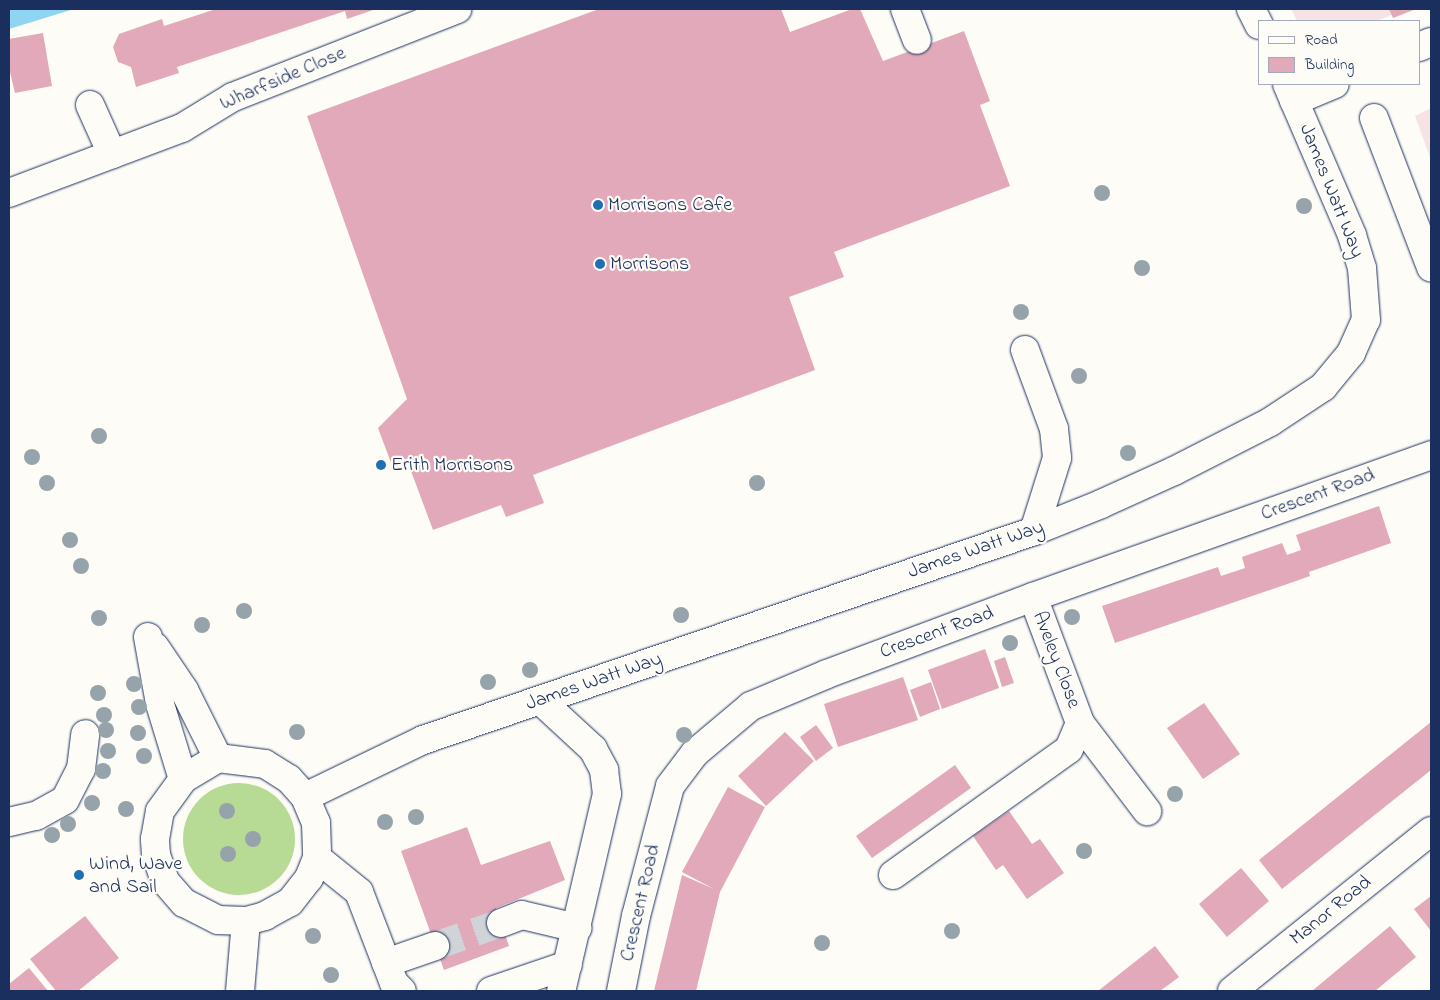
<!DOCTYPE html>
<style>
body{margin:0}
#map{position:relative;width:1440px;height:1000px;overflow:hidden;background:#fdfcf7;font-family:"Indie Flower",sans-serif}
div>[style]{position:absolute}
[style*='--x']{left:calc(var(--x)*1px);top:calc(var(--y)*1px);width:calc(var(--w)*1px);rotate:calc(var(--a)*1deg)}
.built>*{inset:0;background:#f5e3e5}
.green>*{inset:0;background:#b7da94}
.round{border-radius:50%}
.water>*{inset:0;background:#8fd4f0}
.building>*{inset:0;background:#e2a9ba}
.minor-tunnel>*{height:28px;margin-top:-14px;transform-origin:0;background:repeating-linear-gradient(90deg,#d0d3d8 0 28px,transparent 0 42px)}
.roads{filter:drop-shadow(0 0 1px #1b2f5e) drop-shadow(0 0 1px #1b2f5e)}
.minor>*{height:28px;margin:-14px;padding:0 14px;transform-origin:14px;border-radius:14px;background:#fdfcf7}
.trees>*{width:16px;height:16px;margin:-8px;border-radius:50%;background:#96a3ab}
.dots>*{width:14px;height:14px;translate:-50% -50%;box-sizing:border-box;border:2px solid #fdfcf7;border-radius:50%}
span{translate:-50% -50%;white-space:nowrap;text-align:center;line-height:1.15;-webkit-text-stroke:4.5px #fdfcf7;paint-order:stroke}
.street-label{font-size:20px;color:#1b2f5e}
.poi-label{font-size:20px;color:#1b2f5e}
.left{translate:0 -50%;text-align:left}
.frame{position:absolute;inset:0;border:10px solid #1b2f5e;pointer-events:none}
.legend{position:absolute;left:1258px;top:20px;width:162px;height:65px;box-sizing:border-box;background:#fdfcf7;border:1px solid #a3aaba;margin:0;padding:6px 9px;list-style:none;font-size:15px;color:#1b2f5e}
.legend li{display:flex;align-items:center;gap:10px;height:25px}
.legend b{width:25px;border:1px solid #a3aaba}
</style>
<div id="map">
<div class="built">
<i style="clip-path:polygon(1291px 9px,1408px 9px,1376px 21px,1297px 21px)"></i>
<i style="clip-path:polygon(1431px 108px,1431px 160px,1415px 116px)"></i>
</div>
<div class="green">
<i class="round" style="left:183px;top:783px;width:112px;height:112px"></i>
</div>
<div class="water">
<i style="clip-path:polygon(9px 9px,74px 9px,9px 29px)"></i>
</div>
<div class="building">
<i style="clip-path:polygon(216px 9px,376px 9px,347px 19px,345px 11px,177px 67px,179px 73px,136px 87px,131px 67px,118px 62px,113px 47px,119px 34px,162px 19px,164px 26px)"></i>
<i style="clip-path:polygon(599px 9px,781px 9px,790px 32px,852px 9px,860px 9px,883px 61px,964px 31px,990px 101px,980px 105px,1010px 186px,834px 252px,844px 277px,789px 297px,815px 370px,533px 475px,544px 503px,506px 517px,501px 505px,433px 530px,408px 463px,393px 468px,378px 428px,407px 399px,307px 116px)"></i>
<i style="clip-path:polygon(1389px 9px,1416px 9px,1393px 18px)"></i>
<i style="clip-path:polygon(43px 33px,52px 86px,15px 93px,9px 68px,9px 39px)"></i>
<i style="clip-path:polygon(1379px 506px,1391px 543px,1309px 572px,1310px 576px,1296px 581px,1115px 643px,1102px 606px,1218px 567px,1221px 576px,1245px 568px,1242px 557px,1282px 543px,1287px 555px,1301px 550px,1296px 535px)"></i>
<i style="clip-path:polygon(985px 649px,999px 688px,942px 709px,928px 670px)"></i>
<i style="clip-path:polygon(1005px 657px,1014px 683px,1002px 687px,994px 661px)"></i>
<i style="clip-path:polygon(903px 677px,918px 720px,838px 747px,824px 704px)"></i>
<i style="clip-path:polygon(931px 682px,940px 709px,920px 717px,910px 690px)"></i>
<i style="clip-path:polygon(1204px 703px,1240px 754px,1203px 779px,1167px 728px)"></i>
<i style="clip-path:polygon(1431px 722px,1431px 770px,1282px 889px,1259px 860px)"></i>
<i style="clip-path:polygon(816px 725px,833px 748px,816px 761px,800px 737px)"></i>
<i style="clip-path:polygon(785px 732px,814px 761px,766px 806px,738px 776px)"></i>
<i style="clip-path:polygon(955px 765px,971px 788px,872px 858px,856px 836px)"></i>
<i style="clip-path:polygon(728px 787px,765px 807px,720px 892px,696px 991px,654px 991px,682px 875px,714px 889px,682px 872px)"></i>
<i style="clip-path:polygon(1009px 811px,1032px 844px,1040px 839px,1064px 873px,1027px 899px,1003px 865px,996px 870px,973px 836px)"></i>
<i style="clip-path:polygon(467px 827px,481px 865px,550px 841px,565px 880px,496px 908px,509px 946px,444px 970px,401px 851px)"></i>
<i style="clip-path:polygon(1241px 868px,1269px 901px,1227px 937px,1199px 904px)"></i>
<i style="clip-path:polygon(1431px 896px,1431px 931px,1414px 909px)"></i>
<i style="clip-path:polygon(85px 916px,119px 958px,78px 991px,56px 991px,30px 959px)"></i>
<i style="clip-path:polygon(1390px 926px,1416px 957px,1375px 991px,1312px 991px)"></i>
<i style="clip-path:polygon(1155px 946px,1179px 977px,1160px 991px,1098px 991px)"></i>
<i style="clip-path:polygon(29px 968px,48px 991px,9px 991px,9px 984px)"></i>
</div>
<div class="minor-tunnel">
<i style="--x:435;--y:946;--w:70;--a:-19.2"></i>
</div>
<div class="roads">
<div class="minor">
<i style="--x:905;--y:9;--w:33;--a:69"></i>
<i style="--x:1251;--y:9;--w:18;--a:63"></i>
<i style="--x:1419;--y:47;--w:13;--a:-23"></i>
<i style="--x:1294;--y:101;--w:44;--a:-22.5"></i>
<i style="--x:90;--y:105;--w:54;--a:65.8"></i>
<i style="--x:1374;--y:118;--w:160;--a:69.1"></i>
<i style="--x:9;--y:193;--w:185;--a:-20.6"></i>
<i style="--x:182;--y:128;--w:60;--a:-31.3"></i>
<i style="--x:233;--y:97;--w:241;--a:-21.4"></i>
<i style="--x:1025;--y:350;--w:84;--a:69.8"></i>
<i style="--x:1054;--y:429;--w:29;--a:84"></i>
<i style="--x:1057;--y:458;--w:77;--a:107.5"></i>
<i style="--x:1033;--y:597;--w:134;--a:69.5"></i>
<i style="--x:1080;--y:723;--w:111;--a:52.7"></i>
<i style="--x:148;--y:637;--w:68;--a:79.8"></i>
<i style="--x:160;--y:704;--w:78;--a:73"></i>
<i style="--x:155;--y:647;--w:52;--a:56"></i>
<i style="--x:184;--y:690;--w:76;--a:63.4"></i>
<i style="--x:541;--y:701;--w:71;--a:42.7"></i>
<i style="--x:593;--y:749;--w:24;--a:62"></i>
<i style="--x:604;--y:770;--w:24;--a:83"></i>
<i style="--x:607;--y:794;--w:202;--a:103.1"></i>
<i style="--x:218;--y:758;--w:47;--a:7.3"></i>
<i style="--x:265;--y:764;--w:28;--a:32"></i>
<i style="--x:289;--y:779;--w:24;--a:48"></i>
<i style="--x:305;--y:797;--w:28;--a:67"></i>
<i style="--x:316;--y:823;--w:35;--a:88"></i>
<i style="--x:317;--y:858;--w:22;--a:112"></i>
<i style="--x:309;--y:878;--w:31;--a:128"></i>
<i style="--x:290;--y:902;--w:29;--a:151"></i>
<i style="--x:265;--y:916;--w:20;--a:165"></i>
<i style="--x:246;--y:921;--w:28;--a:-178"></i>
<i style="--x:218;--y:920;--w:38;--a:-153"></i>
<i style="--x:184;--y:903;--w:29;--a:-131"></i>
<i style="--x:165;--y:881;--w:28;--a:-109"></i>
<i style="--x:156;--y:855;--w:16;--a:-94"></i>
<i style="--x:155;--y:839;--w:28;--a:-80"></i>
<i style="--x:160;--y:811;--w:39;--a:-54"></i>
<i style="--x:183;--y:779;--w:41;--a:-31"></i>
<i style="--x:305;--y:797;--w:131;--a:-25.8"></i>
<i style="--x:423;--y:740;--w:646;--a:-18.88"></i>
<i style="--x:1034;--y:531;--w:72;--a:-21.9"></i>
<i style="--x:1101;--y:504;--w:80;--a:-24.3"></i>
<i style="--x:1174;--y:471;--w:108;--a:-27"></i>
<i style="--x:1270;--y:422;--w:64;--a:-33.4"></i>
<i style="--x:1323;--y:387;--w:44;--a:-50.5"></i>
<i style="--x:1351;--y:353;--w:36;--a:-66"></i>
<i style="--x:1366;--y:320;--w:52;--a:-94.4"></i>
<i style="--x:1362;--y:268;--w:34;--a:-107"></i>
<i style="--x:1352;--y:235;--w:164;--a:-113.3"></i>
<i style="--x:9;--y:822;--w:28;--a:-13"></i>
<i style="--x:36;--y:816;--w:33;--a:-29"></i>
<i style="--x:65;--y:800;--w:35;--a:-63"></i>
<i style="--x:81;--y:769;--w:35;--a:-83"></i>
<i style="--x:317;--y:858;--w:54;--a:39"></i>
<i style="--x:359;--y:892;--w:97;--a:69"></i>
<i style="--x:394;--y:983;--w:11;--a:45"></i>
<i style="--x:893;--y:875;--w:216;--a:-35.6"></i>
<i style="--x:1069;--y:749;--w:28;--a:-67"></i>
<i style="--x:501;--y:923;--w:22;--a:-21"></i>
<i style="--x:522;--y:915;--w:57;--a:13.3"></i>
<i style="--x:386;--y:963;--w:52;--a:-19.1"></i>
<i style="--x:240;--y:991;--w:70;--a:-85.1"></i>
<i style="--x:491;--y:991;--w:81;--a:-18.7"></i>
<i style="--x:621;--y:991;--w:76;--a:-78.7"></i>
<i style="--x:636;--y:916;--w:134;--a:-75.3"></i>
<i style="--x:670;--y:786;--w:41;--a:-52.9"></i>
<i style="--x:695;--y:753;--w:73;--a:-40"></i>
<i style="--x:751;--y:706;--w:82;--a:-22.8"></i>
<i style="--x:827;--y:674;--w:220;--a:-20.5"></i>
<i style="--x:1033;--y:597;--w:423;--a:-19.6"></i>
<i style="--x:1232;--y:991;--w:255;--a:-38.8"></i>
</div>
</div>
<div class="trees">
<i style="left:1102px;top:193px"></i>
<i style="left:1304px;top:206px"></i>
<i style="left:1142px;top:268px"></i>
<i style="left:1021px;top:312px"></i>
<i style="left:1079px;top:376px"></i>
<i style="left:99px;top:436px"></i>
<i style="left:1128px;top:453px"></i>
<i style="left:32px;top:457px"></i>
<i style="left:47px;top:483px"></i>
<i style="left:757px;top:483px"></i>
<i style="left:70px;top:540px"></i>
<i style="left:81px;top:566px"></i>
<i style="left:244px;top:611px"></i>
<i style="left:681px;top:615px"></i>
<i style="left:1072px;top:617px"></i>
<i style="left:99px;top:618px"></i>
<i style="left:202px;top:625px"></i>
<i style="left:1010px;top:643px"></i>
<i style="left:530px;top:670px"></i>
<i style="left:488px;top:682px"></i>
<i style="left:134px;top:684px"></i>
<i style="left:98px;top:693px"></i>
<i style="left:139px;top:707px"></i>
<i style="left:104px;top:715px"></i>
<i style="left:106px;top:730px"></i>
<i style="left:297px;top:732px"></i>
<i style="left:138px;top:733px"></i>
<i style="left:684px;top:735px"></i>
<i style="left:108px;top:751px"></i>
<i style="left:144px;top:756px"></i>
<i style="left:103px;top:771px"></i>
<i style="left:1175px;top:794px"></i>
<i style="left:92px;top:803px"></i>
<i style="left:126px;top:809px"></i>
<i style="left:227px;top:811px"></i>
<i style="left:416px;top:817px"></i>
<i style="left:385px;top:822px"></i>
<i style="left:68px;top:824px"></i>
<i style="left:52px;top:835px"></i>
<i style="left:253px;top:839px"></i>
<i style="left:1084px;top:851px"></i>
<i style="left:228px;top:854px"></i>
<i style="left:952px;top:931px"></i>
<i style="left:313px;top:936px"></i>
<i style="left:822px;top:943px"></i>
<i style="left:331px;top:975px"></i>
</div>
<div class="dots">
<i style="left:598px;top:205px;background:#1f6fb2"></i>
<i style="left:600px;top:264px;background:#1f6fb2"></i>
<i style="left:381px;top:465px;background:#1f6fb2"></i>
<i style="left:79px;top:875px;background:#1f6fb2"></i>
</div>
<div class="street-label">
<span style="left:283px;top:79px;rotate:-23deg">Wharfside Close</span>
<span style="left:1331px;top:191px;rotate:68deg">James Watt Way</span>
<span style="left:1318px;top:495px;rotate:-20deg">Crescent Road</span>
<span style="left:976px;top:550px;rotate:-19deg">James Watt Way</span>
<span style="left:937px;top:633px;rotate:-20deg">Crescent Road</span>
<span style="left:1056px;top:660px;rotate:69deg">Aveley Close</span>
<span style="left:594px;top:682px;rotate:-19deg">James Watt Way</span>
<span style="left:641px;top:903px;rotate:-77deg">Crescent Road</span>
<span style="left:1331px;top:911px;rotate:-39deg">Manor Road</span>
</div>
<div class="poi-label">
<span class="left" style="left:608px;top:205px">Morrisons Cafe</span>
<span class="left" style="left:610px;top:264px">Morrisons</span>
<span class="left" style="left:391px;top:465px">Erith Morrisons</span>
<span class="left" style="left:89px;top:876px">Wind, Wave<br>and Sail</span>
</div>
<div class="frame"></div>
<ul class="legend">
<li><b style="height:6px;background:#fdfcf7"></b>Road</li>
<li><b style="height:14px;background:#e2a9ba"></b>Building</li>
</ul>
</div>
